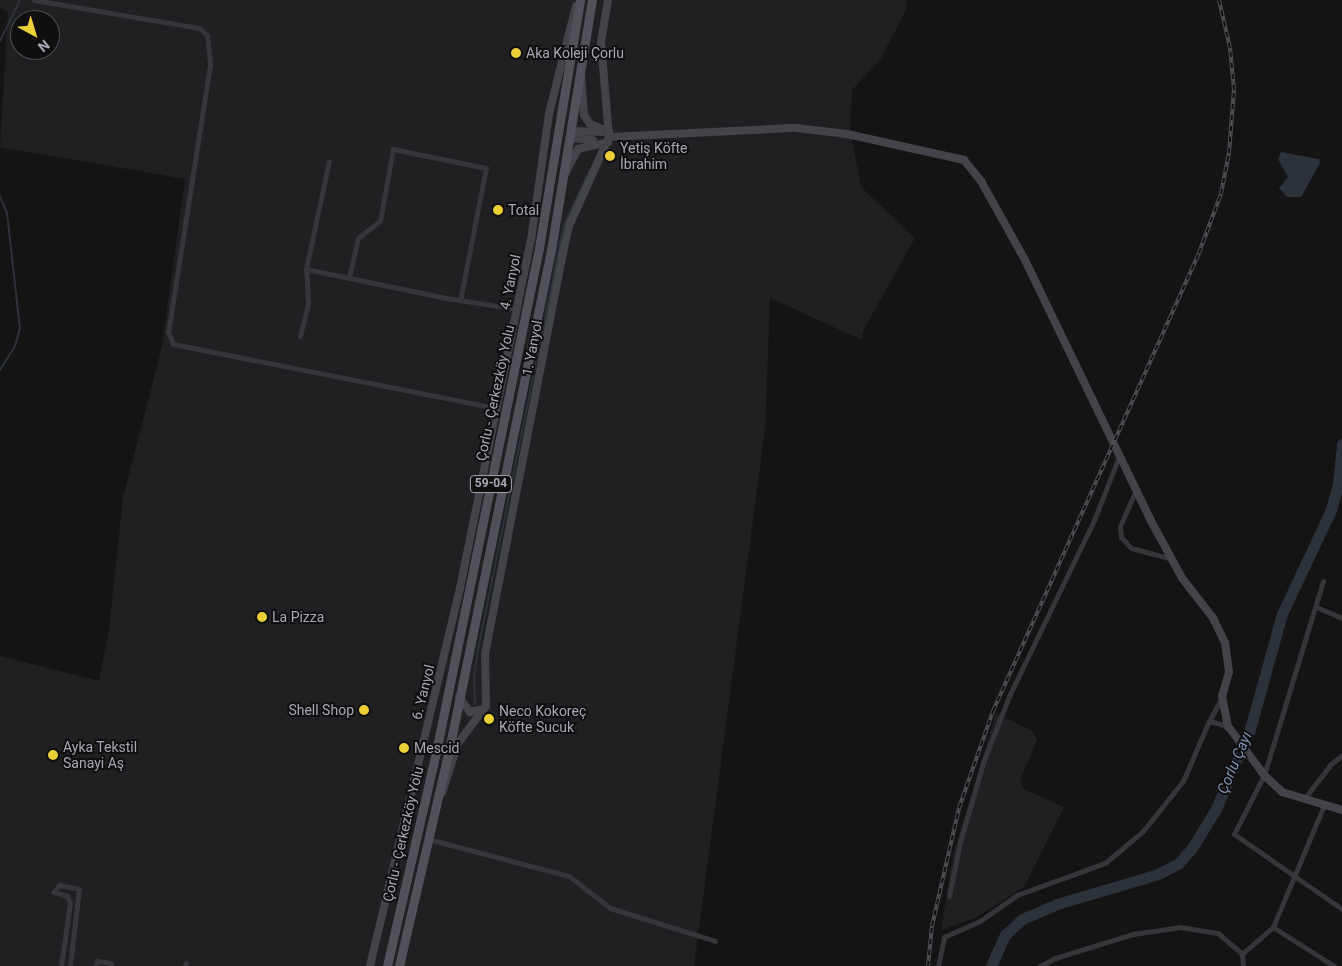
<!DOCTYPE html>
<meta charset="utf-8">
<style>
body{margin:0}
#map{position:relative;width:1342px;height:966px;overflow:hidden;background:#141415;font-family:Roboto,sans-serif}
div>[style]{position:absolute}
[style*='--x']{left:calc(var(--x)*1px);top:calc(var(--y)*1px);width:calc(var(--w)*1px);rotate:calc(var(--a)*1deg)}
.built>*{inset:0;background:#202022}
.water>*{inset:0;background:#2c323a}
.stream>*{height:2px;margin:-1px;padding:0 1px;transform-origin:1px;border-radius:1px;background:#2c323a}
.river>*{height:11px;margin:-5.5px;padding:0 5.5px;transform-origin:5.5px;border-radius:5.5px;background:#2c323a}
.street>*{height:5px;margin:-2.5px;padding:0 2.5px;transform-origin:2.5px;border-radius:2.5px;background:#35353a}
.secondary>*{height:8px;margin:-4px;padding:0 4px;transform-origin:4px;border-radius:4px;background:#43434a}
.primary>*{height:9px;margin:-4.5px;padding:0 4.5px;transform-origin:4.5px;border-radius:4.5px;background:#515159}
.rail>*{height:4px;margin-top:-2px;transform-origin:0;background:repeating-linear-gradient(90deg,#0f0f10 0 5.5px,#4e4e55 0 11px);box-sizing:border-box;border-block:1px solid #4e4e55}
.dots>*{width:14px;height:14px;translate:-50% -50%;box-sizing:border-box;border:2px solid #0f0f10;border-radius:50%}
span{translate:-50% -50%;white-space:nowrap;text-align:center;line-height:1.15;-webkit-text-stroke:4px #0f0f10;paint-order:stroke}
.shield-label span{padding:1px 4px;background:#0f0f10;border:1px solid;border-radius:4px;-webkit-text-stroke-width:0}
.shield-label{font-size:12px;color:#a6a8b5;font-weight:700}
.poi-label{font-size:14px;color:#a6a8b5}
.left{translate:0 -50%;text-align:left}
.right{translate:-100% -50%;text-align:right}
.street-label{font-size:14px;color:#a6a8b5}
.water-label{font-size:15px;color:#7e8faf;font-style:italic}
.north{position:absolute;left:10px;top:10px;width:50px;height:50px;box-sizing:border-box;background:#0f0f10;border:1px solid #4b4c52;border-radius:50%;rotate:141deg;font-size:14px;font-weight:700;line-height:20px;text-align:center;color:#a6a8b5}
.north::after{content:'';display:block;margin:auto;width:18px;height:22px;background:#eacf36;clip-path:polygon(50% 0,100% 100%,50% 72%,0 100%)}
</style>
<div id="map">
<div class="built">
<i style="clip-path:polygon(evenodd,0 0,906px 0,907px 8px,880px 60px,852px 90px,850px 129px,861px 187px,915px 238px,863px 331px,862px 340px,770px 298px,765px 429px,694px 966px,0 966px,0 656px,99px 681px,109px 629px,123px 498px,162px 346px,185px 179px,0 147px,8px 13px,0 8px,0 0,20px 20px,50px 20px,50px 50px,20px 50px,20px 20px)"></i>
<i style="clip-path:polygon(996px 713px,1032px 731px,1037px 740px,1020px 781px,1024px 789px,1064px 807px,1024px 887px,975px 918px,941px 930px,953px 855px)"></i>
</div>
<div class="water">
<i style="clip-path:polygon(1281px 152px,1319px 159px,1320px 163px,1301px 197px,1287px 197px,1279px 188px,1288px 177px,1278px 159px)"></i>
</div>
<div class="stream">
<i style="--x:0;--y:41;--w:46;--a:-64"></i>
<i style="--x:0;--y:196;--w:18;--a:68"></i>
<i style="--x:7;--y:213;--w:116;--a:83.6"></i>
<i style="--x:20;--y:328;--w:19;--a:106"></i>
<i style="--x:15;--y:346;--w:28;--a:122"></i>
<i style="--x:475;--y:704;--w:27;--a:-92"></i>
<i style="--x:474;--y:677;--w:27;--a:-82"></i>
<i style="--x:478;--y:650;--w:434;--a:-78.6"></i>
<i style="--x:564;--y:225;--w:61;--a:-64.7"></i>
</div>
<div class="river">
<i style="--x:991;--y:966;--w:34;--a:-66"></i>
<i style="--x:1005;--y:935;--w:23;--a:-43"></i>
<i style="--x:1022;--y:919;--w:38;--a:-23"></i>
<i style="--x:1057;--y:904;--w:105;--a:-16.5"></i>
<i style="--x:1158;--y:874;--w:22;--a:-27"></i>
<i style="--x:1178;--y:864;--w:21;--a:-49"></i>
<i style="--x:1192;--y:848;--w:46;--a:-58.4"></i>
<i style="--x:1216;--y:809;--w:87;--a:-67"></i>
<i style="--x:1250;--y:729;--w:119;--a:-74.5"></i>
<i style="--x:1282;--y:614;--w:115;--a:-64.8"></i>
<i style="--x:1331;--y:510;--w:27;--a:-75"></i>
<i style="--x:1338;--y:484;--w:40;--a:-84.3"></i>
</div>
<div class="street">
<i style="--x:34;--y:0;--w:167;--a:9.6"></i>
<i style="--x:199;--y:28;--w:11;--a:41"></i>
<i style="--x:207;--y:35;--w:30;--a:84"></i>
<i style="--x:210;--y:65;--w:270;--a:98.9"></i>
<i style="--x:168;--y:332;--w:13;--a:67"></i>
<i style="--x:173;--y:344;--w:329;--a:11.2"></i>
<i style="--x:306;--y:269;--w:143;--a:11.7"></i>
<i style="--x:446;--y:298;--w:72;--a:8.8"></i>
<i style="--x:349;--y:277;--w:40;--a:-77"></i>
<i style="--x:358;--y:238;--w:28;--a:-38"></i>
<i style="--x:380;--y:221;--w:73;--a:-79.8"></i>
<i style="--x:393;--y:149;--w:95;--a:11.5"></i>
<i style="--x:486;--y:168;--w:135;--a:101.1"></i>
<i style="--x:300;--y:336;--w:34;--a:-76"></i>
<i style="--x:308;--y:303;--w:34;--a:-93"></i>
<i style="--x:306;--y:269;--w:110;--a:-78"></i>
<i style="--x:1136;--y:490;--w:39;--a:114"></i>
<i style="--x:1120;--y:526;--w:11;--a:85"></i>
<i style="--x:1121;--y:537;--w:15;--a:48"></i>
<i style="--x:1131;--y:548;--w:42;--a:15"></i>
<i style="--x:1323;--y:581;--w:203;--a:106.9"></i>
<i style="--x:1264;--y:775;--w:66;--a:117"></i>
<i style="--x:1234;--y:834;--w:131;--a:34.8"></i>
<i style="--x:1316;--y:607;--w:28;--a:23"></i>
<i style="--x:1222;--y:697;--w:27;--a:118"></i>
<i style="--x:1209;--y:721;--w:20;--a:15"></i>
<i style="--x:1304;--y:799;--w:44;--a:-52.4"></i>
<i style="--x:1331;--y:764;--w:14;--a:-39"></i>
<i style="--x:428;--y:839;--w:146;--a:14.7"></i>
<i style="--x:569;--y:876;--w:52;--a:38"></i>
<i style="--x:610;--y:908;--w:110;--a:17.4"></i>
<i style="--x:949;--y:896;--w:55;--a:-78.5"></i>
<i style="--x:960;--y:842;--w:85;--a:-73.7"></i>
<i style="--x:984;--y:760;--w:71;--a:-68.5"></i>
<i style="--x:1010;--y:694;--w:193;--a:-64.2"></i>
<i style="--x:1094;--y:520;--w:71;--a:-68.5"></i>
<i style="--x:1273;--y:927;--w:72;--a:32.6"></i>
<i style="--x:61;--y:966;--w:64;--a:-81.9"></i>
<i style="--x:70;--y:903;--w:8;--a:-113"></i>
<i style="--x:67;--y:896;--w:14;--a:-163"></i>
<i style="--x:54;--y:892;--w:9;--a:-54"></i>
<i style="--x:59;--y:885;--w:20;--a:11"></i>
<i style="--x:79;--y:889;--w:78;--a:96.7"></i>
<i style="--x:96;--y:966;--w:5;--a:-79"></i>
<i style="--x:97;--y:961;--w:14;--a:8"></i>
<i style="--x:185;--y:966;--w:3;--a:-72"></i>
<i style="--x:938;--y:966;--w:30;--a:-78"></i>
<i style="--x:944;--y:937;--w:39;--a:-24"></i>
<i style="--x:980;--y:921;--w:45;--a:-35.1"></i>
<i style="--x:1017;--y:895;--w:94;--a:-20"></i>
<i style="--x:1105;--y:863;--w:50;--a:-40.1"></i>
<i style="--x:1143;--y:831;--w:64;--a:-51.3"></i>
<i style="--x:1183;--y:781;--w:65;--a:-66.6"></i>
<i style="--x:1040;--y:966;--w:17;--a:-28"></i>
<i style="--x:1055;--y:958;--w:82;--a:-17.1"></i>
<i style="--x:1133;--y:934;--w:48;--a:-8.5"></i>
<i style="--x:1180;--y:927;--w:38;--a:9"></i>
<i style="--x:1218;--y:933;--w:32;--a:41"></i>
<i style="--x:1243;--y:966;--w:12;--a:-95"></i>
<i style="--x:1242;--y:954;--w:41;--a:-41.1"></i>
<i style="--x:1273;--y:927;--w:132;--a:-67.3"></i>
</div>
<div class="secondary">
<i style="--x:581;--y:74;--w:41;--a:85.8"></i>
<i style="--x:584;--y:115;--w:11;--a:56"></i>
<i style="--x:590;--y:124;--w:21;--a:23"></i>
<i style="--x:572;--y:131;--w:30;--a:2"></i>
<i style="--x:609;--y:137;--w:187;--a:-2.8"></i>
<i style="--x:796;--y:128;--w:51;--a:6.7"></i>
<i style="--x:847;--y:134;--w:120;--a:12.5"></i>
<i style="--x:964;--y:160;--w:27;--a:51"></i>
<i style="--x:981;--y:181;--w:90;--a:60.9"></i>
<i style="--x:1025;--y:260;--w:288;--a:64.2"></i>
<i style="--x:1150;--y:519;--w:67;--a:61.5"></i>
<i style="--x:1182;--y:578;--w:51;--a:52.2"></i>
<i style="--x:1213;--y:618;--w:28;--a:64"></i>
<i style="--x:1225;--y:643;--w:29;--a:82"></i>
<i style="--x:1229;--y:672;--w:25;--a:106"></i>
<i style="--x:1222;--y:696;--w:31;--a:79"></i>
<i style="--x:1228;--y:726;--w:61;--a:53.7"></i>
<i style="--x:1264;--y:775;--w:25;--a:43"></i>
<i style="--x:1282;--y:792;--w:63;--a:16.7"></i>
<i style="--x:571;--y:138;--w:22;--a:5"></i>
<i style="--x:565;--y:174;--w:28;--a:-63"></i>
<i style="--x:578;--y:149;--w:31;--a:-13"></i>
<i style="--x:459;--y:697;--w:19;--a:54"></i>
<i style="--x:470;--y:712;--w:13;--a:-13"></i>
<i style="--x:442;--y:793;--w:52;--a:-72.3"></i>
<i style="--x:458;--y:743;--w:46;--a:-52.9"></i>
<i style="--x:486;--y:706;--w:52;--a:-91.1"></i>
<i style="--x:485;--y:654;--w:414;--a:-79"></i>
<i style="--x:564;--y:248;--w:23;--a:-77"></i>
<i style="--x:569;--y:226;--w:98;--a:-65.8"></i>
<i style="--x:609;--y:137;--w:95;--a:-94.8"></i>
<i style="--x:601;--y:42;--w:43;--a:-80.5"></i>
<i style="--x:370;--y:966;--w:389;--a:-76.6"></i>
<i style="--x:460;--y:588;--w:355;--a:-78.5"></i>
<i style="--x:531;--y:240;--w:127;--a:-81.9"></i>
<i style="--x:549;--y:114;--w:111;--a:-76"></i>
</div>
<div class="primary">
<i style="--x:387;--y:966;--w:225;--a:-77.1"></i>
<i style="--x:437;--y:747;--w:509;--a:-78.45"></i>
<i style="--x:539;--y:248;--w:251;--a:-80.6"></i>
<i style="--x:399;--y:966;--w:222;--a:-77"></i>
<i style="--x:449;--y:750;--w:510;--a:-78.47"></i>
<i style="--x:551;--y:250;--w:253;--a:-80.7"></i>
</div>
<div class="rail">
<i style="--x:928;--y:966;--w:40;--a:-84.3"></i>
<i style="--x:932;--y:926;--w:121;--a:-77.1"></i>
<i style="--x:959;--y:808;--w:103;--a:-70.7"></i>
<i style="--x:993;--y:711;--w:502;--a:-65.78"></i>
<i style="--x:1199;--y:253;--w:63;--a:-69.6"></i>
<i style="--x:1221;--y:194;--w:42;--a:-79"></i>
<i style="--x:1229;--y:153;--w:63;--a:-85.5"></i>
<i style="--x:1234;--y:90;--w:42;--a:-95.4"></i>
<i style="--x:1230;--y:48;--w:49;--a:-102.9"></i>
</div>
<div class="dots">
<i style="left:516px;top:53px;background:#eacf36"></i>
<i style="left:610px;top:156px;background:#eacf36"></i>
<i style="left:498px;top:210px;background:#eacf36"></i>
<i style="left:262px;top:617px;background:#eacf36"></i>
<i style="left:364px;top:710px;background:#eacf36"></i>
<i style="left:489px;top:719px;background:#eacf36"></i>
<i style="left:404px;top:748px;background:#eacf36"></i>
<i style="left:53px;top:755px;background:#eacf36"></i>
</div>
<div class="shield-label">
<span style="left:491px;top:484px">59-04</span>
</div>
<div class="poi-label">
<span class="left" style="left:526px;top:53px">Aka Koleji Çorlu</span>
<span class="left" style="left:620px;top:156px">Yetiş Köfte<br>İbrahim</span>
<span class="left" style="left:508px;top:210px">Total</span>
<span class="left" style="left:272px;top:617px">La Pizza</span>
<span class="right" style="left:354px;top:710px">Shell Shop</span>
<span class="left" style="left:499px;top:719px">Neco Kokoreç<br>Köfte Sucuk</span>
<span class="left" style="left:63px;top:755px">Ayka Tekstil<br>Sanayi Aş</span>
<span class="left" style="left:414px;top:748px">Mescid</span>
</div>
<div class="street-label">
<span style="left:510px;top:282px;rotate:-78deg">4. Yanyol</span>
<span style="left:532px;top:348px;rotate:-79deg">1. Yanyol</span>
<span style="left:495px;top:393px;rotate:-78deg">Çorlu - Çerkezköy Yolu</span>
<span style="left:423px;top:692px;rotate:-76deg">6. Yanyol</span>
<span style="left:403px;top:834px;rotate:-77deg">Çorlu - Çerkezköy Yolu</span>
</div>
<div class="water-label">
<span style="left:1235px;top:763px;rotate:-67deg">Çorlu Çayı</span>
</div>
<div class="north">N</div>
</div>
